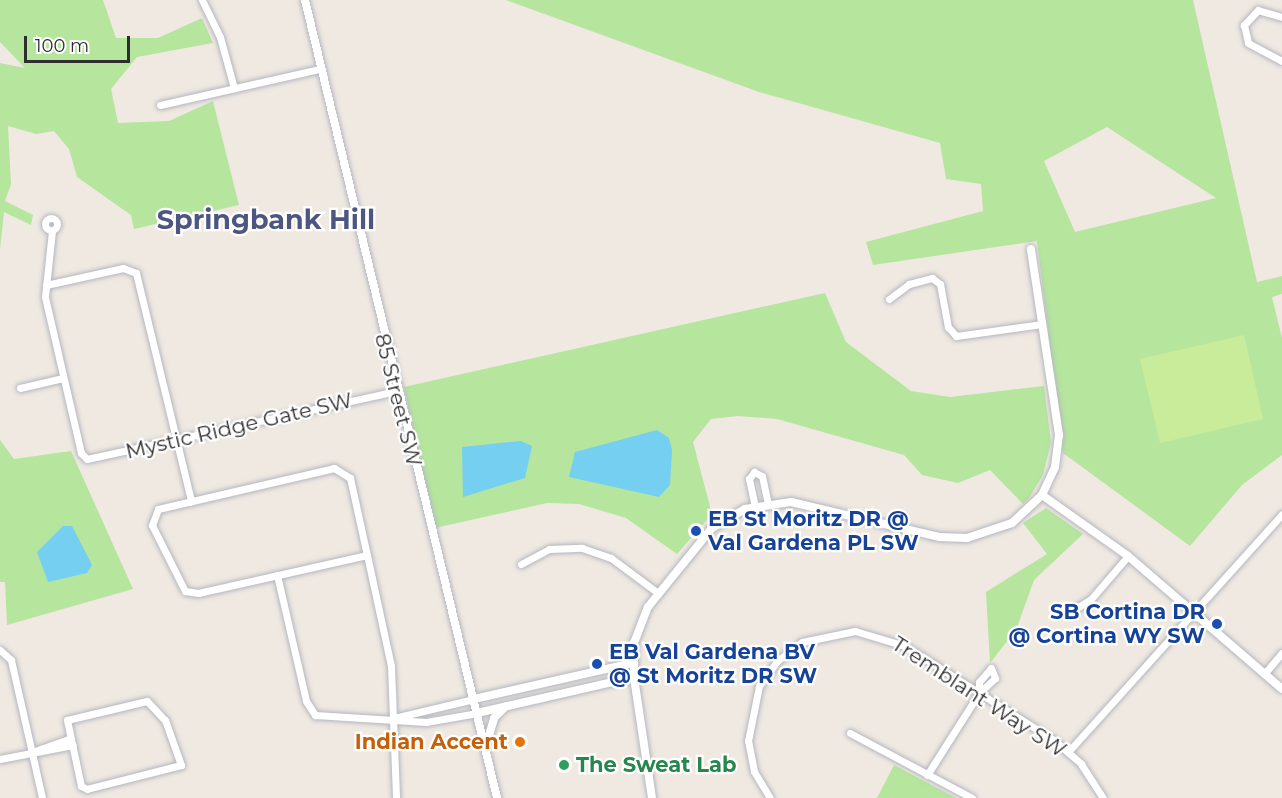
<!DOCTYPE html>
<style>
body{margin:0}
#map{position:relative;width:1282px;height:798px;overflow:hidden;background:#efe9e1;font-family:Montserrat,sans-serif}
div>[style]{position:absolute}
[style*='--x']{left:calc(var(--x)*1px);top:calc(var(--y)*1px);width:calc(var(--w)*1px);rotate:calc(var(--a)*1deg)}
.green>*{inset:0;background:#b6e59e}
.pitch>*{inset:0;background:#c9ec9a}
.water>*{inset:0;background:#75cff0}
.roads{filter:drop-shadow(0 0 2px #b4b7c1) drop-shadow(0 0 2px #b4b7c1)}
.minor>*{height:7px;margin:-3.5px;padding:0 3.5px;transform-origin:3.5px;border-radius:3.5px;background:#fff}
.minor>.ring{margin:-3.5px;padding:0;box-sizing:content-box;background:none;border:7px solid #fff;border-radius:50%}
.tertiary>*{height:8px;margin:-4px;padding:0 4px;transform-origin:4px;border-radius:4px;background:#fff}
.dots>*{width:16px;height:16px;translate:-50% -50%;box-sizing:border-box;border:3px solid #fff;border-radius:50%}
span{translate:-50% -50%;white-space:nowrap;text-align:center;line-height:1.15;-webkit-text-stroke:4.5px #fff;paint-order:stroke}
.street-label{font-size:21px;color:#2e2e2e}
.transit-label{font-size:21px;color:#164399;font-weight:700}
.left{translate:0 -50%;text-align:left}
.right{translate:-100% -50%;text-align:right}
.food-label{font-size:21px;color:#c56008;font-weight:700}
.leisure-label{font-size:21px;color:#27864d;font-weight:700}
.district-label{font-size:27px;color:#4d5680;font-weight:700}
.scale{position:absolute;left:24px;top:36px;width:106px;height:27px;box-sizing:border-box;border:3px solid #2e2e2e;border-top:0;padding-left:8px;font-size:18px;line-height:21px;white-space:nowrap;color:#2e2e2e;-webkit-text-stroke:4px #fff;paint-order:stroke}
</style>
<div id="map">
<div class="green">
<i style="clip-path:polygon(0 0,103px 0,116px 38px,158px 38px,202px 18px,213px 43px,137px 57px,111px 89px,118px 123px,169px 121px,213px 101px,239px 205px,134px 229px,131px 215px,77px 177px,69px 149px,54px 131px,36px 134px,8px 126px,11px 184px,5px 201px,33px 215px,31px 225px,4px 212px,0 249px,0 63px,25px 68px,0 42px)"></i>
<i style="clip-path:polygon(evenodd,506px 0,1193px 0,1257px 282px,1282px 276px,1282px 294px,1272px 297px,1282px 338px,1282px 455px,1242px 485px,1190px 546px,1063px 453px,1037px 241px,873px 265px,866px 242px,983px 211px,981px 184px,946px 179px,940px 143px,759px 92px,506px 0,1107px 127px,1216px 198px,1075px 232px,1044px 161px,1107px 127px)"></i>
<i style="clip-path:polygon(825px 293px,846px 342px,911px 391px,950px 397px,1044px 386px,1051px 442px,1043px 475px,1029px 498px,1023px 504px,990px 470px,958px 483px,922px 475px,904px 455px,777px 419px,738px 416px,711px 419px,693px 442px,712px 514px,677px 554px,626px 518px,579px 504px,547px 503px,435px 528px,404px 387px)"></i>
<i style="clip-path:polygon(0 440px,14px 459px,71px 451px,133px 589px,7px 625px,5px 582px,0 582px)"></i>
<i style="clip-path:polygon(1046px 508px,1083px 534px,1034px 580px,1016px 630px,990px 663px,986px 592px,1047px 554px,1023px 523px)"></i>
<i style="clip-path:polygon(894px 765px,956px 798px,877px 798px)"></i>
</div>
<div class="pitch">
<i style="clip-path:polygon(1244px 335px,1263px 419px,1160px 443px,1140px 359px)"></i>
</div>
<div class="water">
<i style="clip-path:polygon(657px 430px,669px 438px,672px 450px,670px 485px,659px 497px,569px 477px,575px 452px)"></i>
<i style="clip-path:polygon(521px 441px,532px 446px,525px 478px,463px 497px,462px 447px)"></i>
<i style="clip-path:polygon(63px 526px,72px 526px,92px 565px,87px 573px,48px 582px,37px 552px)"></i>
</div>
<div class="roads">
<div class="minor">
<i style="--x:202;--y:0;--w:41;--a:64.1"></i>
<i style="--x:220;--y:37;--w:53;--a:74.6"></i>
<i style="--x:1282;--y:17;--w:25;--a:-164"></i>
<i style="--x:1258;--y:10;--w:21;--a:133"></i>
<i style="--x:1244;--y:25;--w:18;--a:77"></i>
<i style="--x:1248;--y:43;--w:38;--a:28"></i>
<i style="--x:160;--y:105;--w:164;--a:-12.7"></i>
<i class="ring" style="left:45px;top:218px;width:5px;height:5px"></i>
<i style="--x:52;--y:231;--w:66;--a:96.1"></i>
<i style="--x:45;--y:297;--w:160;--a:77"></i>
<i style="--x:81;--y:453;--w:8;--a:45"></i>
<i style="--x:87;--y:459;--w:315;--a:-12.4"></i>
<i style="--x:46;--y:285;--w:79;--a:-12.4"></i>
<i style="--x:123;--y:268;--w:14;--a:21"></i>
<i style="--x:136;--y:273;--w:235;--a:76.4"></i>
<i style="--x:889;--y:299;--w:25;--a:-37"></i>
<i style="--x:909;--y:284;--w:24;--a:-15"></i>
<i style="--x:932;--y:278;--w:10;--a:37"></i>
<i style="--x:940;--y:284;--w:44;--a:79.5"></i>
<i style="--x:948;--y:327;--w:12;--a:48"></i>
<i style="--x:956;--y:336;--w:87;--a:-7.9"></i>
<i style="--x:20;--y:388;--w:44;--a:-13.1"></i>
<i style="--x:334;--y:468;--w:19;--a:32"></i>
<i style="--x:350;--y:478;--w:79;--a:77.6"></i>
<i style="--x:367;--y:555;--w:173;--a:167.3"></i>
<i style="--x:198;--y:593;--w:13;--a:-171"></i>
<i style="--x:185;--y:591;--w:74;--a:-116.6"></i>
<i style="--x:152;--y:525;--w:17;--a:-69"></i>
<i style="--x:158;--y:509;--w:181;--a:-13.1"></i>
<i style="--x:755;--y:507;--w:29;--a:-102"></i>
<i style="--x:749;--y:479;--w:9;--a:-54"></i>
<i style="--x:754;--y:472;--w:9;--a:27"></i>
<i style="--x:762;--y:476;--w:29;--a:78"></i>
<i style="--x:367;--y:555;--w:114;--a:77.8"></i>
<i style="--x:391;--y:666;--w:132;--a:87.8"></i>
<i style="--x:521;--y:564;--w:32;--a:-28"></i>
<i style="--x:549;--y:549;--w:33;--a:-2"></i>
<i style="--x:582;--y:548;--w:31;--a:19"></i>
<i style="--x:611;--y:558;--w:59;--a:36.7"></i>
<i style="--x:277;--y:575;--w:129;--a:77"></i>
<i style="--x:306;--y:701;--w:17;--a:57"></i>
<i style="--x:315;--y:715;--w:111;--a:3.6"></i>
<i style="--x:426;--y:722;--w:52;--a:-10"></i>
<i style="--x:1072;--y:611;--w:22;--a:-32"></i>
<i style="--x:1091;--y:599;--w:57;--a:-49.3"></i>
<i style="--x:0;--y:650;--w:15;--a:42"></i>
<i style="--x:11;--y:660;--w:141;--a:77.3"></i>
<i style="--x:991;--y:668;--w:11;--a:68"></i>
<i style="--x:995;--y:678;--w:22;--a:137"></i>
<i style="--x:979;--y:693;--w:11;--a:-90"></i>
<i style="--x:979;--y:682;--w:18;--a:-49"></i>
<i style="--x:1265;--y:673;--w:26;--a:-50"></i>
<i style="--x:147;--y:701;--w:26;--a:47"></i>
<i style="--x:165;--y:720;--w:48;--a:70.4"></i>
<i style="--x:181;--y:765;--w:97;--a:165.7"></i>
<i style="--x:87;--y:789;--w:7;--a:-153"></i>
<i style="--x:81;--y:786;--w:67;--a:-102"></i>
<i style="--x:67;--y:720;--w:82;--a:-13.4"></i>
<i style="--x:394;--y:718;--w:82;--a:-13.4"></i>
<i style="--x:850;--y:733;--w:138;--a:28"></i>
<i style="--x:32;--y:752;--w:41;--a:-19.7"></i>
<i style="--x:1068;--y:752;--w:320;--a:-48"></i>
<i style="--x:0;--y:759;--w:74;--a:-10.9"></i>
<i style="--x:927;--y:775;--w:97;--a:-57.6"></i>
<i style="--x:770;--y:798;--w:31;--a:-121"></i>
<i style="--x:754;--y:771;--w:31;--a:-101"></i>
<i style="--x:748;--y:741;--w:56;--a:-78.7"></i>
<i style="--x:759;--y:686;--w:31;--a:-54"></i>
<i style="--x:777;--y:661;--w:31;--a:-37"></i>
<i style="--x:802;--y:642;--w:54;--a:-11.7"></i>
<i style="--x:855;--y:631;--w:52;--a:16.7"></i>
<i style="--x:905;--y:646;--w:178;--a:32.3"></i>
<i style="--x:1055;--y:741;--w:35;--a:41"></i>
<i style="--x:1081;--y:764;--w:40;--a:57.1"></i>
</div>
<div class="tertiary">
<i style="--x:305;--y:0;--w:821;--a:76.47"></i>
<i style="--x:1042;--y:495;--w:105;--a:35.3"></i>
<i style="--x:1128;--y:556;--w:203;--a:40.8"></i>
<i style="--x:474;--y:699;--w:162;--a:-12.8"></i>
<i style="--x:477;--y:713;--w:161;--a:-12.9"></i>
<i style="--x:486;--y:745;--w:28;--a:-73"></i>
<i style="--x:494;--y:718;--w:16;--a:-45"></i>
<i style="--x:652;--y:798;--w:122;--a:-98.5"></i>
<i style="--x:634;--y:677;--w:34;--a:-90"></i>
<i style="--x:634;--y:643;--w:39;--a:-69"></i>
<i style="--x:648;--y:607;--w:102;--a:-51"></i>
<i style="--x:712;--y:528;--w:38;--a:-30"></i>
<i style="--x:745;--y:509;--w:47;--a:-8.7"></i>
<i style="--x:791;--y:502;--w:152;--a:13.3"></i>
<i style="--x:939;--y:537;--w:28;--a:2"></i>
<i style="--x:967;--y:538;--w:47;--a:-18.4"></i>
<i style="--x:1012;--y:523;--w:41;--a:-43"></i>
<i style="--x:1042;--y:495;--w:31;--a:-65"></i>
<i style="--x:1055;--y:467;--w:32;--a:-83"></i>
<i style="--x:1059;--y:435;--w:188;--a:-98.6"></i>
</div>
</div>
<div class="dots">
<i style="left:696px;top:531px;background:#1a4fb4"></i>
<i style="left:1217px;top:624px;background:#1a4fb4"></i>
<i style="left:597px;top:664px;background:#1a4fb4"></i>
<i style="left:520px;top:742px;background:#e8710a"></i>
<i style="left:564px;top:765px;background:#2e9e5b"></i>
</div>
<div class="street-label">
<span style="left:398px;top:400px;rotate:76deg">85 Street SW</span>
<span style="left:239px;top:426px;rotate:-13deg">Mystic Ridge Gate SW</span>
<span style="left:979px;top:697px;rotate:33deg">Tremblant Way SW</span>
</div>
<div class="transit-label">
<span class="left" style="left:708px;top:531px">EB St Moritz DR @<br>Val Gardena PL SW</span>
<span class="right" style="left:1205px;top:624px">SB Cortina DR<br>@ Cortina WY SW</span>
<span class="left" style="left:609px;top:664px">EB Val Gardena BV<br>@ St Moritz DR SW</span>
</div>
<div class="food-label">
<span class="right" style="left:508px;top:742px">Indian Accent</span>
</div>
<div class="leisure-label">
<span class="left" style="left:576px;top:765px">The Sweat Lab</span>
</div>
<div class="district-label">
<span style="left:266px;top:220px">Springbank Hill</span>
</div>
<div class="scale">100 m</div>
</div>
